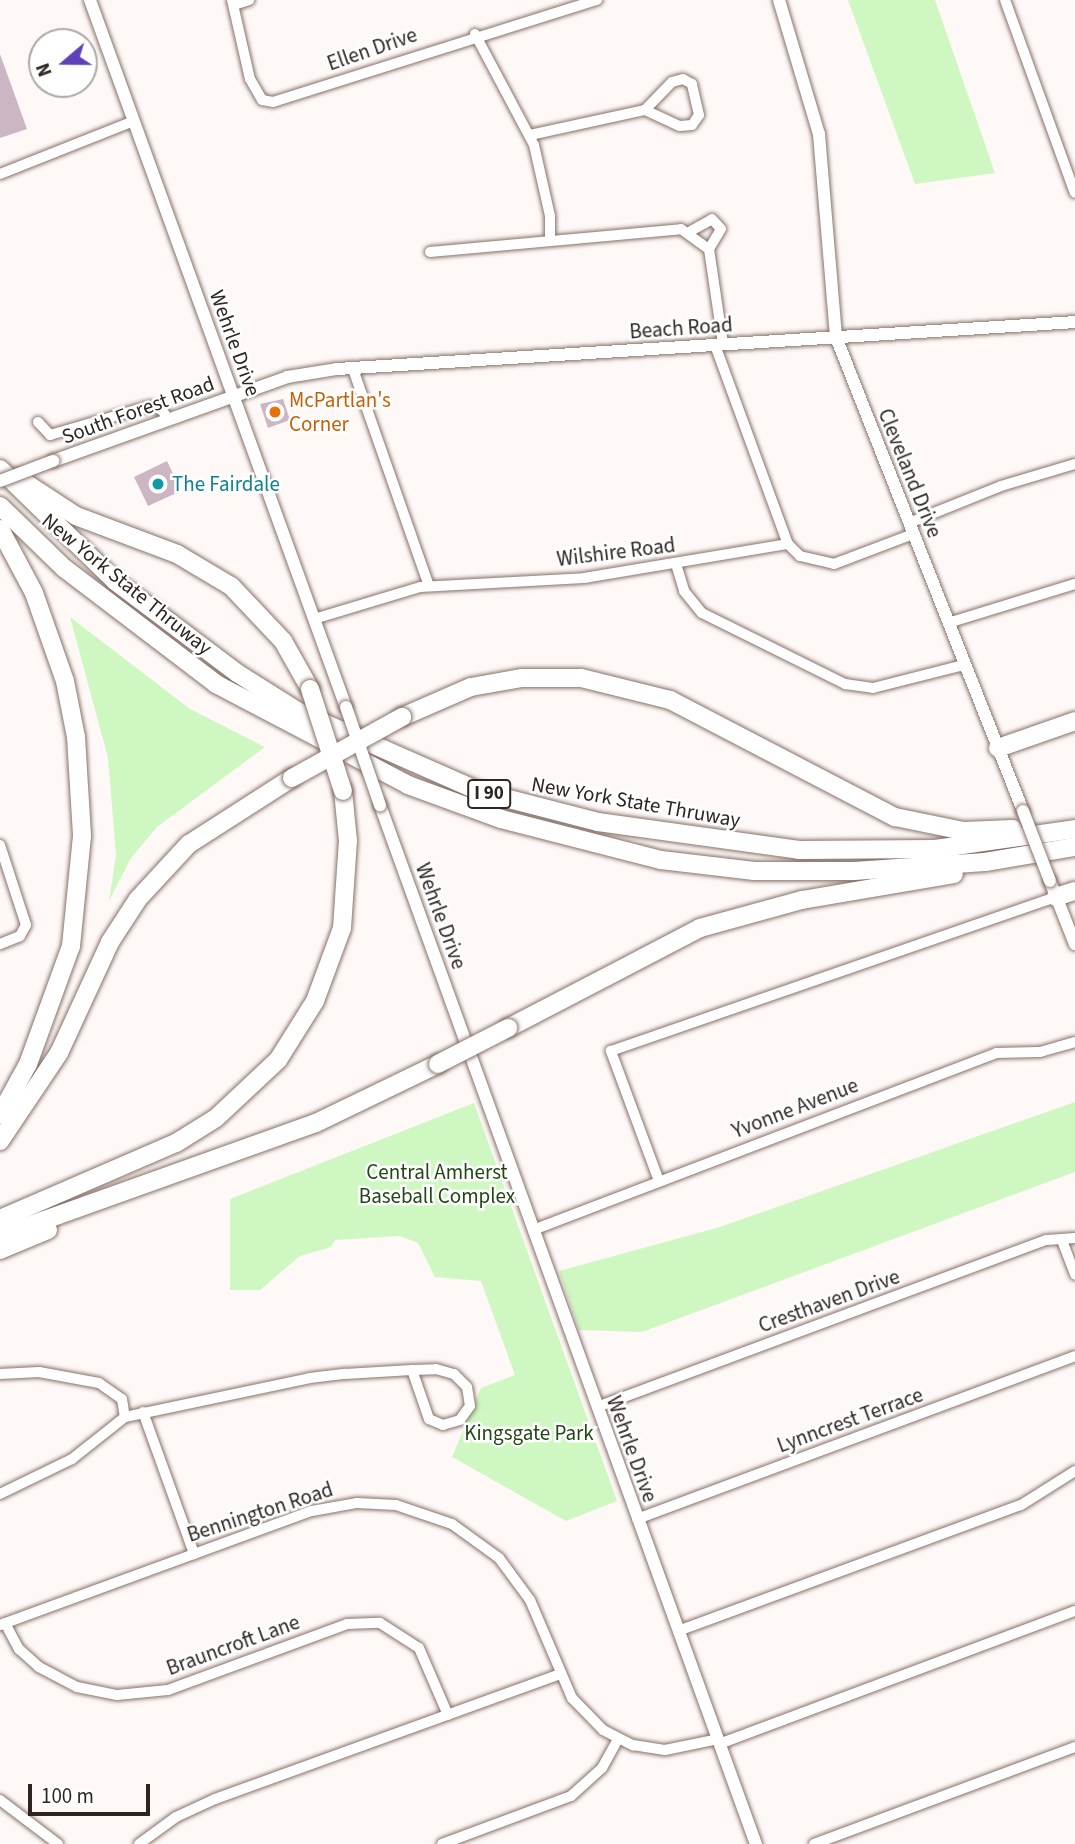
<!DOCTYPE html>
<style>
body{margin:0}
#map{position:relative;width:1075px;height:1844px;overflow:hidden;background:#fef9f7;font-family:"Source Sans 3",sans-serif}
div>[style]{position:absolute}
[style*='--x']{left:calc(var(--x)*1px);top:calc(var(--y)*1px);width:calc(var(--w)*1px);rotate:calc(var(--a)*1deg)}
.green>*{inset:0;background:#cff7c2}
.building>*{inset:0;background:#ccb6c4}
.roads{filter:drop-shadow(0 0 2px #877167) drop-shadow(0 0 2px #877167)}
.minor>*{height:10px;margin:-5px;padding:0 5px;transform-origin:5px;border-radius:5px;background:#fff}
.tertiary>*{height:12px;margin:-6px;padding:0 6px;transform-origin:6px;border-radius:6px;background:#fff}
.motorway>*{height:18px;margin:-9px;padding:0 9px;transform-origin:9px;border-radius:9px;background:#fff}
.bridges{filter:drop-shadow(0 0 2px #877167) drop-shadow(0 0 2px #877167)}
.tertiary-bridge>*{height:12px;margin:-6px;padding:0 6px;transform-origin:6px;border-radius:6px;background:#fff}
.motorway-bridge>*{height:18px;margin:-9px;padding:0 9px;transform-origin:9px;border-radius:9px;background:#fff}
.dots>*{width:19px;height:19px;translate:-50% -50%;box-sizing:border-box;border:4px solid #fff;border-radius:50%}
span{translate:-50% -50%;white-space:nowrap;text-align:center;line-height:1.15;-webkit-text-stroke:5px #fff;paint-order:stroke}
.shield-label span{padding:2px 5px;background:#fff;border:2px solid;border-radius:5px;-webkit-text-stroke-width:0}
.shield-label{font-size:19px;color:#2e2521;font-weight:700}
.street-label{font-size:21px;color:#2e2521}
.food-label{font-size:21px;color:#c56008}
.left{translate:0 -50%;text-align:left}
.culture-label{font-size:21px;color:#0d838f}
.park-label{font-size:21px;color:#234714}
.north{position:absolute;left:28px;top:28px;width:70px;height:70px;box-sizing:border-box;background:#fff;border:2px solid #aba8a6;border-radius:50%;rotate:250deg;font-size:19px;font-weight:700;line-height:28px;text-align:center;color:#2e2521}
.north::after{content:'';display:block;margin:auto;width:24px;height:32px;background:#5f42ba;clip-path:polygon(50% 0,100% 100%,50% 72%,0 100%)}
.scale{position:absolute;left:28px;top:1784px;width:122px;height:32px;box-sizing:border-box;border:4px solid #2e2521;border-top:0;padding-left:9px;font-size:21px;line-height:24px;white-space:nowrap;color:#2e2521;-webkit-text-stroke:5px #fff;paint-order:stroke}
</style>
<div id="map">
<div class="green">
<i style="clip-path:polygon(848px 0,935px 0,995px 173px,915px 184px)"></i>
<i style="clip-path:polygon(70px 617px,190px 709px,265px 747px,157px 827px,131px 858px,109px 901px,116px 855px,108px 758px)"></i>
<i style="clip-path:polygon(1075px 1102px,1075px 1172px,642px 1332px,579px 1330px,559px 1271px,720px 1227px)"></i>
<i style="clip-path:polygon(474px 1103px,617px 1501px,566px 1521px,452px 1457px,481px 1388px,515px 1375px,481px 1281px,435px 1277px,418px 1243px,400px 1236px,335px 1240px,331px 1247px,300px 1256px,260px 1290px,230px 1290px,230px 1199px)"></i>
</div>
<div class="building">
<i style="clip-path:polygon(0 54px,27px 129px,0 138px)"></i>
<i style="clip-path:polygon(283px 399px,290px 420px,268px 428px,260px 404px)"></i>
<i style="clip-path:polygon(167px 461px,181px 491px,148px 506px,134px 477px)"></i>
</div>
<div class="roads">
<div class="minor">
<i style="--x:232;--y:0;--w:81;--a:77.2"></i>
<i style="--x:250;--y:79;--w:24;--a:60"></i>
<i style="--x:262;--y:100;--w:11;--a:10"></i>
<i style="--x:273;--y:102;--w:340;--a:-17.5"></i>
<i style="--x:1005;--y:0;--w:205;--a:70.1"></i>
<i style="--x:234;--y:5;--w:16;--a:-18"></i>
<i style="--x:475;--y:34;--w:126;--a:62"></i>
<i style="--x:534;--y:145;--w:73;--a:77.3"></i>
<i style="--x:550;--y:216;--w:25;--a:90"></i>
<i style="--x:530;--y:135;--w:118;--a:-12.3"></i>
<i style="--x:645;--y:110;--w:38;--a:25"></i>
<i style="--x:680;--y:126;--w:12;--a:-5"></i>
<i style="--x:692;--y:125;--w:12;--a:-55"></i>
<i style="--x:699;--y:115;--w:32;--a:-103"></i>
<i style="--x:692;--y:84;--w:10;--a:-151"></i>
<i style="--x:683;--y:79;--w:11;--a:165"></i>
<i style="--x:672;--y:82;--w:39;--a:134"></i>
<i style="--x:0;--y:174;--w:144;--a:-21.6"></i>
<i style="--x:689;--y:232;--w:26;--a:-29"></i>
<i style="--x:712;--y:219;--w:13;--a:48"></i>
<i style="--x:721;--y:229;--w:23;--a:121"></i>
<i style="--x:430;--y:252;--w:252;--a:-5.2"></i>
<i style="--x:681;--y:229;--w:34;--a:36"></i>
<i style="--x:709;--y:249;--w:96;--a:81.6"></i>
<i style="--x:715;--y:345;--w:212;--a:69.9"></i>
<i style="--x:353;--y:369;--w:230;--a:70.7"></i>
<i style="--x:38;--y:422;--w:18;--a:47"></i>
<i style="--x:50;--y:435;--w:104;--a:-16.2"></i>
<i style="--x:150;--y:406;--w:13;--a:18"></i>
<i style="--x:162;--y:410;--w:11;--a:56"></i>
<i style="--x:909;--y:523;--w:99;--a:-21.9"></i>
<i style="--x:1001;--y:486;--w:77;--a:-16.6"></i>
<i style="--x:676;--y:564;--w:28;--a:73"></i>
<i style="--x:684;--y:591;--w:28;--a:51"></i>
<i style="--x:702;--y:613;--w:160;--a:26.4"></i>
<i style="--x:845;--y:684;--w:28;--a:8"></i>
<i style="--x:873;--y:688;--w:94;--a:-14.2"></i>
<i style="--x:314;--y:619;--w:111;--a:-16.8"></i>
<i style="--x:420;--y:587;--w:164;--a:-3.1"></i>
<i style="--x:584;--y:578;--w:207;--a:-9.5"></i>
<i style="--x:788;--y:544;--w:17;--a:45"></i>
<i style="--x:800;--y:556;--w:35;--a:13"></i>
<i style="--x:834;--y:564;--w:85;--a:-20.8"></i>
<i style="--x:948;--y:623;--w:133;--a:-17.1"></i>
<i style="--x:0;--y:845;--w:84;--a:72"></i>
<i style="--x:26;--y:925;--w:13;--a:119"></i>
<i style="--x:20;--y:936;--w:22;--a:158"></i>
<i style="--x:659;--y:1181;--w:139;--a:-110.3"></i>
<i style="--x:611;--y:1051;--w:471;--a:-19.1"></i>
<i style="--x:533;--y:1230;--w:496;--a:-20.9"></i>
<i style="--x:996;--y:1053;--w:44;--a:-1.3"></i>
<i style="--x:1040;--y:1052;--w:36;--a:-16"></i>
<i style="--x:1063;--y:1243;--w:34;--a:69"></i>
<i style="--x:0;--y:1374;--w:39;--a:-3"></i>
<i style="--x:39;--y:1372;--w:61;--a:10.4"></i>
<i style="--x:99;--y:1383;--w:28;--a:35"></i>
<i style="--x:122;--y:1399;--w:18;--a:81"></i>
<i style="--x:597;--y:1407;--w:480;--a:-20.4"></i>
<i style="--x:1047;--y:1240;--w:28;--a:-4"></i>
<i style="--x:143;--y:1412;--w:151;--a:70.2"></i>
<i style="--x:125;--y:1417;--w:189;--a:-11.9"></i>
<i style="--x:310;--y:1378;--w:35;--a:-7"></i>
<i style="--x:345;--y:1374;--w:67;--a:-3.4"></i>
<i style="--x:412;--y:1370;--w:24;--a:-2"></i>
<i style="--x:436;--y:1369;--w:19;--a:16"></i>
<i style="--x:454;--y:1374;--w:18;--a:45"></i>
<i style="--x:467;--y:1387;--w:19;--a:81"></i>
<i style="--x:470;--y:1406;--w:17;--a:126"></i>
<i style="--x:460;--y:1420;--w:18;--a:164"></i>
<i style="--x:443;--y:1425;--w:15;--a:-157"></i>
<i style="--x:429;--y:1419;--w:52;--a:-109.1"></i>
<i style="--x:0;--y:1494;--w:80;--a:-25.9"></i>
<i style="--x:72;--y:1459;--w:68;--a:-38.4"></i>
<i style="--x:637;--y:1519;--w:467;--a:-20.4"></i>
<i style="--x:5;--y:1623;--w:30;--a:62"></i>
<i style="--x:19;--y:1649;--w:27;--a:42"></i>
<i style="--x:39;--y:1667;--w:43;--a:27.8"></i>
<i style="--x:77;--y:1687;--w:41;--a:11.3"></i>
<i style="--x:117;--y:1695;--w:51;--a:-5.6"></i>
<i style="--x:168;--y:1690;--w:191;--a:-20.2"></i>
<i style="--x:347;--y:1624;--w:33;--a:-2"></i>
<i style="--x:380;--y:1623;--w:46;--a:32.7"></i>
<i style="--x:419;--y:1648;--w:73;--a:66.6"></i>
<i style="--x:0;--y:1625;--w:332;--a:-20.1"></i>
<i style="--x:312;--y:1511;--w:46;--a:-10.1"></i>
<i style="--x:357;--y:1503;--w:39;--a:3"></i>
<i style="--x:396;--y:1505;--w:59;--a:18.7"></i>
<i style="--x:452;--y:1524;--w:58;--a:35.9"></i>
<i style="--x:499;--y:1558;--w:52;--a:53.6"></i>
<i style="--x:530;--y:1600;--w:107;--a:66.8"></i>
<i style="--x:572;--y:1698;--w:45;--a:45.9"></i>
<i style="--x:603;--y:1730;--w:34;--a:27"></i>
<i style="--x:633;--y:1745;--w:32;--a:9"></i>
<i style="--x:665;--y:1750;--w:54;--a:-11.7"></i>
<i style="--x:678;--y:1631;--w:365;--a:-20.2"></i>
<i style="--x:1021;--y:1505;--w:64;--a:-32.2"></i>
<i style="--x:719;--y:1744;--w:380;--a:-20.5"></i>
<i style="--x:0;--y:1800;--w:73;--a:37.2"></i>
<i style="--x:139;--y:1844;--w:46;--a:-36.1"></i>
<i style="--x:176;--y:1817;--w:43;--a:-24.8"></i>
<i style="--x:215;--y:1799;--w:368;--a:-19.9"></i>
<i style="--x:442;--y:1844;--w:138;--a:-20.4"></i>
<i style="--x:571;--y:1796;--w:42;--a:-42.1"></i>
<i style="--x:602;--y:1768;--w:33;--a:-61"></i>
<i style="--x:814;--y:1844;--w:278;--a:-20.4"></i>
</div>
<div class="tertiary">
<i style="--x:90;--y:0;--w:752;--a:70.1"></i>
<i style="--x:779;--y:0;--w:140;--a:73.4"></i>
<i style="--x:819;--y:134;--w:204;--a:85.2"></i>
<i style="--x:836;--y:337;--w:510;--a:68.47"></i>
<i style="--x:53;--y:461;--w:249;--a:-19.7"></i>
<i style="--x:287;--y:377;--w:51;--a:-9.1"></i>
<i style="--x:337;--y:369;--w:739;--a:-3.64"></i>
<i style="--x:380;--y:805;--w:1105;--a:70.11"></i>
<i style="--x:1050;--y:881;--w:68;--a:68.4"></i>
</div>
<div class="motorway">
<i style="--x:0;--y:469;--w:161;--a:44.2"></i>
<i style="--x:115;--y:581;--w:153;--a:37"></i>
<i style="--x:237;--y:673;--w:71;--a:32.3"></i>
<i style="--x:297;--y:711;--w:198;--a:23.8"></i>
<i style="--x:478;--y:791;--w:124;--a:14.5"></i>
<i style="--x:598;--y:822;--w:203;--a:7.9"></i>
<i style="--x:799;--y:850;--w:136;--a:-0.4"></i>
<i style="--x:935;--y:849;--w:141;--a:-8.1"></i>
<i style="--x:18;--y:478;--w:69;--a:33.2"></i>
<i style="--x:76;--y:516;--w:108;--a:20.6"></i>
<i style="--x:177;--y:554;--w:63;--a:30.7"></i>
<i style="--x:231;--y:586;--w:76;--a:46.6"></i>
<i style="--x:283;--y:641;--w:55;--a:60.6"></i>
<i style="--x:0;--y:506;--w:89;--a:44.1"></i>
<i style="--x:64;--y:568;--w:191;--a:37.3"></i>
<i style="--x:216;--y:684;--w:217;--a:27.7"></i>
<i style="--x:408;--y:785;--w:99;--a:20.1"></i>
<i style="--x:501;--y:819;--w:165;--a:14.4"></i>
<i style="--x:661;--y:860;--w:94;--a:6.7"></i>
<i style="--x:754;--y:871;--w:100;--a:0"></i>
<i style="--x:854;--y:871;--w:131;--a:-3.9"></i>
<i style="--x:985;--y:862;--w:91;--a:-9.5"></i>
<i style="--x:0;--y:529;--w:72;--a:62"></i>
<i style="--x:34;--y:593;--w:93;--a:70.6"></i>
<i style="--x:65;--y:681;--w:57;--a:78.9"></i>
<i style="--x:76;--y:737;--w:99;--a:86.5"></i>
<i style="--x:82;--y:836;--w:111;--a:95.7"></i>
<i style="--x:71;--y:946;--w:126;--a:110"></i>
<i style="--x:28;--y:1064;--w:58;--a:118.8"></i>
<i style="--x:402;--y:717;--w:75;--a:-23.5"></i>
<i style="--x:471;--y:687;--w:52;--a:-10"></i>
<i style="--x:522;--y:678;--w:59;--a:0"></i>
<i style="--x:581;--y:678;--w:92;--a:13.9"></i>
<i style="--x:670;--y:700;--w:254;--a:27.5"></i>
<i style="--x:895;--y:817;--w:70;--a:11.5"></i>
<i style="--x:964;--y:831;--w:49;--a:-2.3"></i>
<i style="--x:998;--y:748;--w:82;--a:-19.3"></i>
<i style="--x:1056;--y:897;--w:20;--a:-18"></i>
<i style="--x:508;--y:1028;--w:216;--a:-27.5"></i>
<i style="--x:700;--y:928;--w:106;--a:-15.4"></i>
<i style="--x:802;--y:900;--w:154;--a:-9.7"></i>
<i style="--x:0;--y:1141;--w:106;--a:-56.2"></i>
<i style="--x:59;--y:1053;--w:122;--a:-65.3"></i>
<i style="--x:110;--y:942;--w:51;--a:-56.9"></i>
<i style="--x:138;--y:899;--w:75;--a:-47.2"></i>
<i style="--x:189;--y:844;--w:122;--a:-32.7"></i>
<i style="--x:0;--y:1219;--w:192;--a:-23.4"></i>
<i style="--x:176;--y:1143;--w:47;--a:-32"></i>
<i style="--x:216;--y:1118;--w:85;--a:-43.1"></i>
<i style="--x:278;--y:1060;--w:70;--a:-57.9"></i>
<i style="--x:315;--y:1001;--w:78;--a:-69.7"></i>
<i style="--x:342;--y:928;--w:87;--a:-86.1"></i>
<i style="--x:348;--y:841;--w:50;--a:-95.7"></i>
<i style="--x:0;--y:1236;--w:336;--a:-19.7"></i>
<i style="--x:316;--y:1123;--w:136;--a:-25.8"></i>
<i style="--x:0;--y:1250;--w:52;--a:-22.6"></i>
</div>
</div>
<div class="bridges">
<div class="tertiary-bridge">
<i style="--x:0;--y:481;--w:57;--a:-20.7"></i>
<i style="--x:346;--y:707;--w:104;--a:70.9"></i>
<i style="--x:1023;--y:811;--w:75;--a:68.9"></i>
</div>
<div class="motorway-bridge">
<i style="--x:310;--y:689;--w:107;--a:72.1"></i>
<i style="--x:292;--y:778;--w:126;--a:-29"></i>
<i style="--x:438;--y:1064;--w:79;--a:-27.2"></i>
</div>
</div>
<div class="dots">
<i style="left:275px;top:412px;background:#e8710a"></i>
<i style="left:158px;top:484px;background:#0f9aa8"></i>
</div>
<div class="shield-label">
<span style="left:489px;top:794px">I 90</span>
</div>
<div class="street-label">
<span style="left:372px;top:49px;rotate:-19deg">Ellen Drive</span>
<span style="left:681px;top:328px;rotate:-4deg">Beach Road</span>
<span style="left:235px;top:343px;rotate:70deg">Wehrle Drive</span>
<span style="left:138px;top:410px;rotate:-20deg">South Forest Road</span>
<span style="left:910px;top:473px;rotate:68deg">Cleveland Drive</span>
<span style="left:616px;top:552px;rotate:-7deg">Wilshire Road</span>
<span style="left:127px;top:584px;rotate:39deg">New York State Thruway</span>
<span style="left:636px;top:802px;rotate:10deg">New York State Thruway</span>
<span style="left:441px;top:916px;rotate:70deg">Wehrle Drive</span>
<span style="left:795px;top:1108px;rotate:-21deg">Yvonne Avenue</span>
<span style="left:829px;top:1301px;rotate:-20deg">Cresthaven Drive</span>
<span style="left:850px;top:1420px;rotate:-20deg">Lynncrest Terrace</span>
<span style="left:632px;top:1449px;rotate:70deg">Wehrle Drive</span>
<span style="left:260px;top:1512px;rotate:-18deg">Bennington Road</span>
<span style="left:233px;top:1645px;rotate:-20deg">Brauncroft Lane</span>
</div>
<div class="food-label">
<span class="left" style="left:289px;top:412px">McPartlan's<br>Corner</span>
</div>
<div class="culture-label">
<span class="left" style="left:172px;top:484px">The Fairdale</span>
</div>
<div class="park-label">
<span style="left:437px;top:1184px">Central Amherst<br>Baseball Complex</span>
<span style="left:529px;top:1433px">Kingsgate Park</span>
</div>
<div class="north">N</div>
<div class="scale">100 m</div>
</div>
